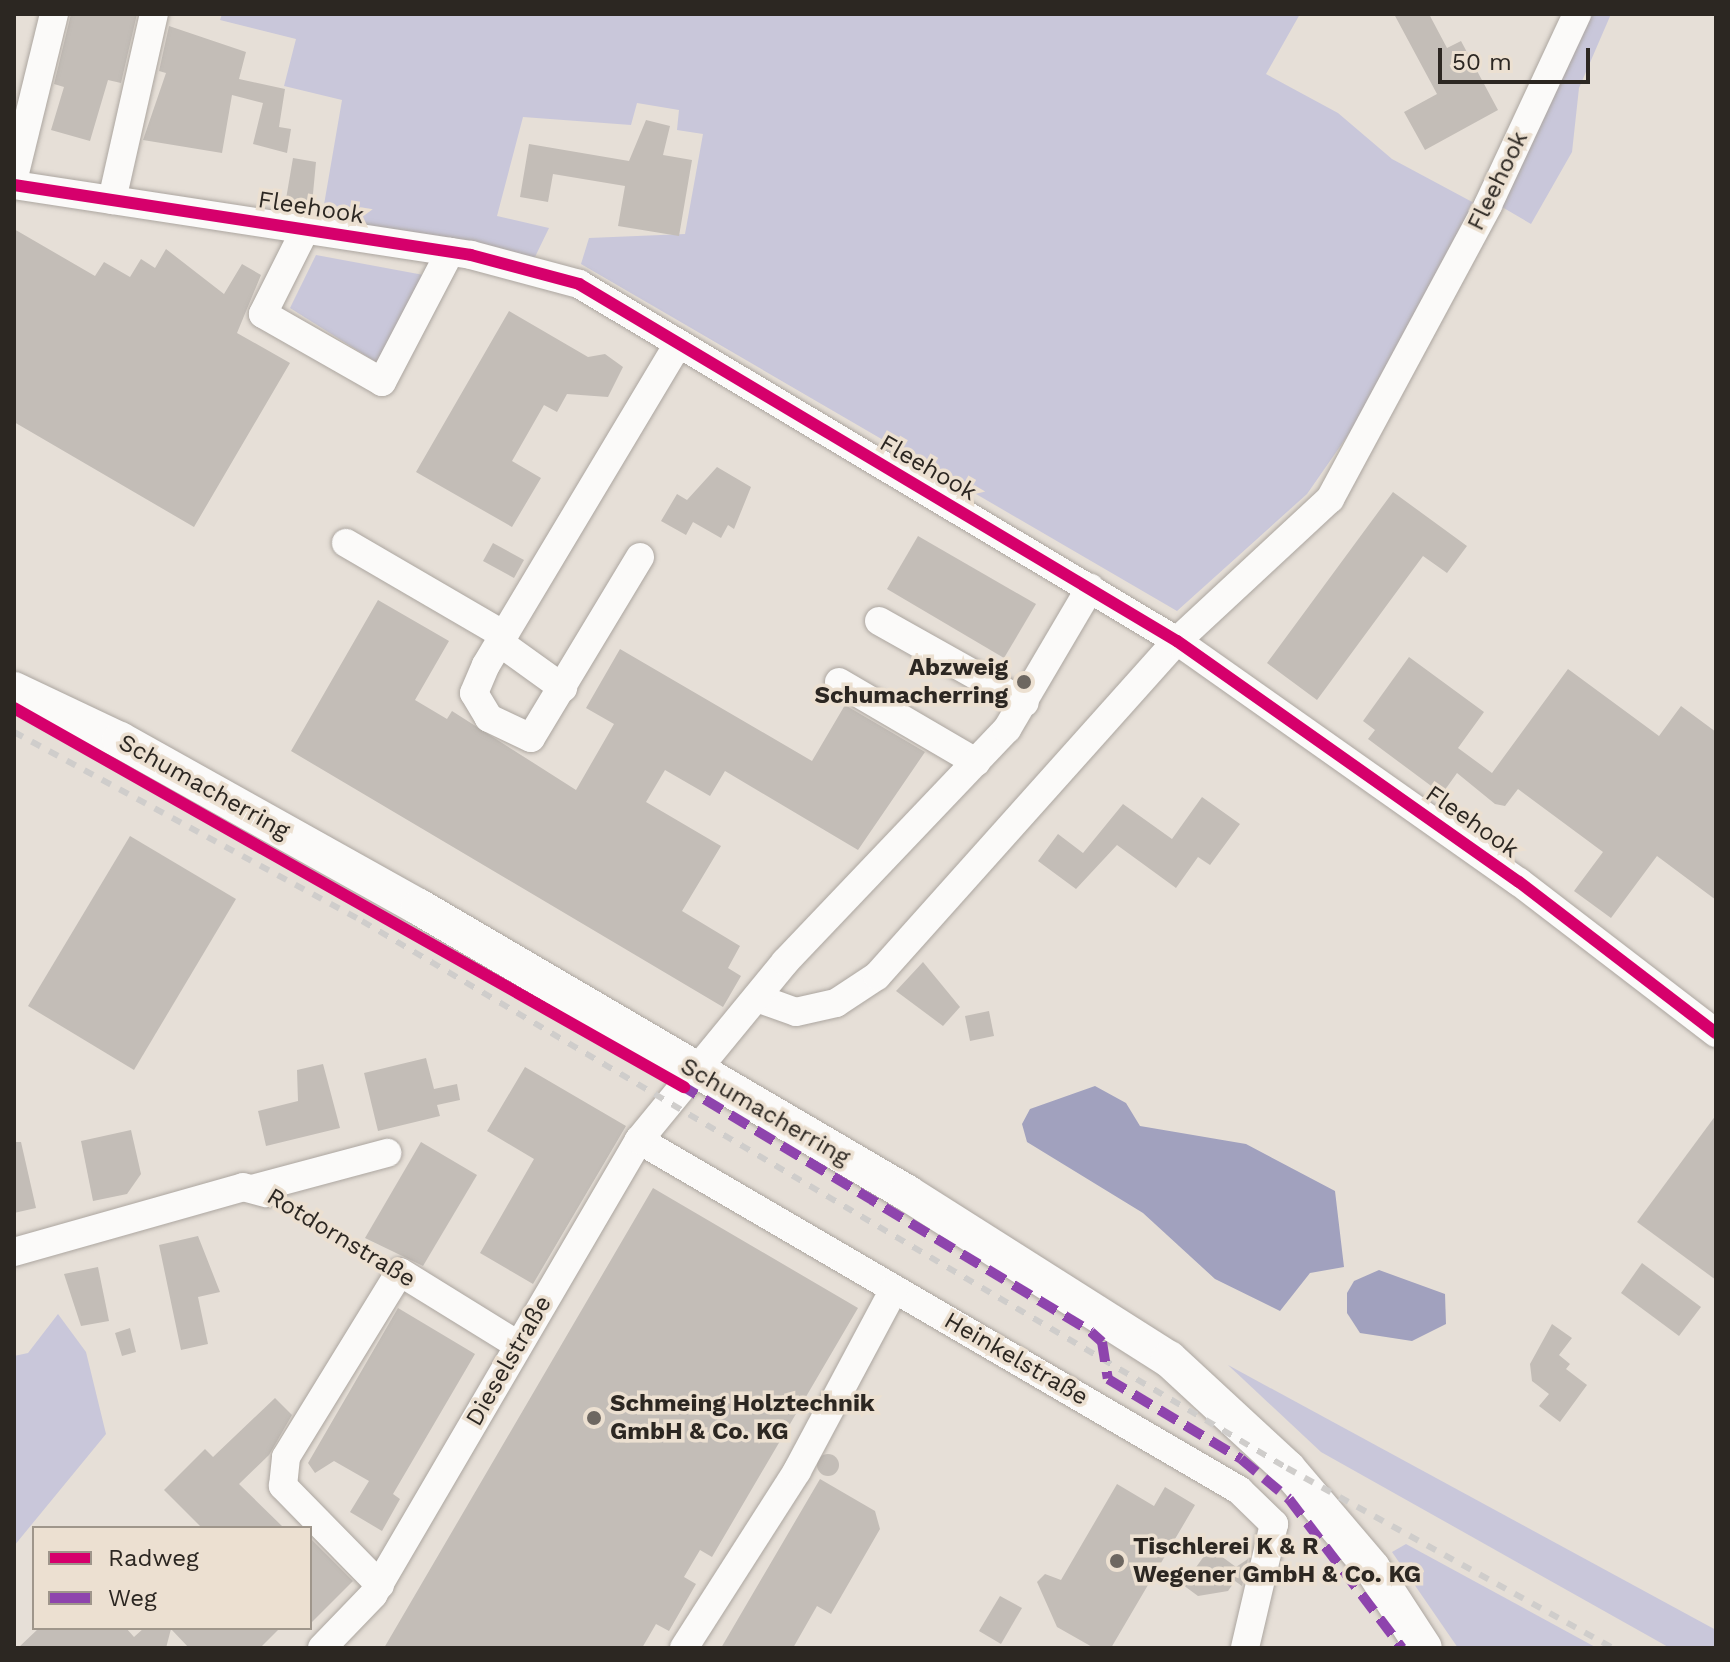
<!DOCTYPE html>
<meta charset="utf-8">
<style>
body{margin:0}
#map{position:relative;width:1730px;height:1662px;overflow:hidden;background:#e6dfd7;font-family:"Work Sans",sans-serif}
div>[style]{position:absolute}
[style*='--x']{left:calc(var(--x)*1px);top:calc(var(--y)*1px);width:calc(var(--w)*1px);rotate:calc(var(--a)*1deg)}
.green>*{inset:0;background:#c9c7da}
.water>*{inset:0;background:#a1a1be}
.building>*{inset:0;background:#c3bdb7}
.round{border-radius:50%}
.path>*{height:4px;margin-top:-2px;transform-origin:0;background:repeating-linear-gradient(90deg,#c3c0bd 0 8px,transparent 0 12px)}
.roads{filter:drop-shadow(0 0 2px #aca6a0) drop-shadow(0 0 2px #aca6a0)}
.minor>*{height:28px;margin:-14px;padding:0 14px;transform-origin:14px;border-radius:14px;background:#fbfaf9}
.major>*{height:36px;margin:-18px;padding:0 18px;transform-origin:18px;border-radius:18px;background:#fbfaf9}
.rail>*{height:6px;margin-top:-3px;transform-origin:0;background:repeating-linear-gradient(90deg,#cfcdcb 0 10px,transparent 0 20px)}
.quiet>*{height:10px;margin-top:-5px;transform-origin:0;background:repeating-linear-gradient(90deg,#8e44ad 0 20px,transparent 0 30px)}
.cycleway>*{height:12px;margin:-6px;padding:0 6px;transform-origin:6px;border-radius:6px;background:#d6006c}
.dots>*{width:22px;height:22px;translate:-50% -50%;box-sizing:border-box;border:4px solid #ece0d1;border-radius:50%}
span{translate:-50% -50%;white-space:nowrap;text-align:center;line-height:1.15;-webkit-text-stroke:7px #ece0d1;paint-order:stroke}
.street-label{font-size:24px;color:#2c2722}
.poi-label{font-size:24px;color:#2c2722;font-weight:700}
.right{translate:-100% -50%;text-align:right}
.left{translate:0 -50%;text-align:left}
.frame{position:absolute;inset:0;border:16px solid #2c2722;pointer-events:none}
.legend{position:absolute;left:32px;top:1526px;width:280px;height:104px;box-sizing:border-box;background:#ece0d1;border:2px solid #9f968b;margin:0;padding:10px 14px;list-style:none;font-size:24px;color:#2c2722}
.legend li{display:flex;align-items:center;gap:16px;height:40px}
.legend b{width:40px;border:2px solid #9f968b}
.scale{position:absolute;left:1438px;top:48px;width:152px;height:36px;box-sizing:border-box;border:4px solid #2c2722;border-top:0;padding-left:10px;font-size:24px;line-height:28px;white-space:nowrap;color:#2c2722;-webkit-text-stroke:6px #ece0d1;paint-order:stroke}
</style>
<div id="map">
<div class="green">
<i style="clip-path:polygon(222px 14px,1300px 14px,1266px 74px,1338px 113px,1392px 159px,1476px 204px,1355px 425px,1307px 494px,1177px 611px,581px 264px,589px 238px,685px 234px,703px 134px,677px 130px,679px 110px,637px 103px,631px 125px,523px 117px,497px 216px,549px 228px,534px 259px,320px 228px,342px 100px,284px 86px,296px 39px,220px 20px)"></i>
<i style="clip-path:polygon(1592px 14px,1611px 14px,1579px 88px,1572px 152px,1531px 224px,1502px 207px)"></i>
<i style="clip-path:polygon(316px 255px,429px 276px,379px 364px,290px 308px)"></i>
<i style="clip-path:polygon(58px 1314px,86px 1352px,106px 1434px,14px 1546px,14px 1356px,28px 1353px)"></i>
<i style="clip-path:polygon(1228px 1365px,1716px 1630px,1716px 1648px,1670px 1648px,1321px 1452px)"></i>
<i style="clip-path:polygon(1406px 1544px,1597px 1648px,1458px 1648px,1392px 1552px)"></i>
</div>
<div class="water">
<i style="clip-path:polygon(1095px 1086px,1126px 1103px,1140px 1126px,1246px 1144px,1335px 1191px,1344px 1267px,1310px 1273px,1280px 1311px,1215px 1279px,1143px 1213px,1027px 1142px,1022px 1124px,1030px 1109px)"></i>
<i style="clip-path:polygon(1379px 1270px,1445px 1294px,1446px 1324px,1412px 1341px,1360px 1333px,1347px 1313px,1347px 1293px,1354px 1281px)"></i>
</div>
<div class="building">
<i style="clip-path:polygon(71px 14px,137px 14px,121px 83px,108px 80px,90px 141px,51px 130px,64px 87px,54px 84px)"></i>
<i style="clip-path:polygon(1394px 14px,1429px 14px,1447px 48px,1461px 41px,1498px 110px,1425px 150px,1404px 112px,1437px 94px)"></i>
<i style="clip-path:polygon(169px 26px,246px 52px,239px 79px,285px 89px,279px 127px,291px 129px,287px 153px,253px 144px,263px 103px,232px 95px,222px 153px,143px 140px,166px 73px,159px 71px)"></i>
<i style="clip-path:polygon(646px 120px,670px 126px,663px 155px,692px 160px,679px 236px,618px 226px,625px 186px,553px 174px,548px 202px,520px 197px,529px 144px,629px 161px)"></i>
<i style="clip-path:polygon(293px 158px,316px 162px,312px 204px,286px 199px)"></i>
<i style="clip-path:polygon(14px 229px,95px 276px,104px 262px,130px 277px,141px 259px,155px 268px,166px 249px,224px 294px,242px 264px,261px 275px,237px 333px,290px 363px,194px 527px,14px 422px)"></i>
<i style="clip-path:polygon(509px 311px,588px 357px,605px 354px,623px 367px,608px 397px,567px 394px,557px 412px,544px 405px,512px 461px,541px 478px,512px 527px,416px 472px)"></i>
<i style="clip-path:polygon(717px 467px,751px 487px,734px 529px,728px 525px,721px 538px,693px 522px,686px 535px,661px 521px,677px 494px,687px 500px)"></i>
<i style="clip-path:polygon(1393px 492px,1467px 546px,1447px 573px,1423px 556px,1317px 700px,1267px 663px)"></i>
<i style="clip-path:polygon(918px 536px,1036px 604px,1004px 658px,887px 589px)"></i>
<i style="clip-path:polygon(493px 543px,524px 560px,514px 578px,483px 561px)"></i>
<i style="clip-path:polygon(378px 600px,449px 641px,415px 700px,447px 719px,452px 711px,576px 790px,614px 724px,586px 708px,620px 649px,812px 761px,845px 705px,925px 752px,858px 850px,725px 771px,710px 796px,665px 770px,646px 802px,721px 846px,682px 911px,740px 946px,728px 968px,741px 976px,723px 1007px,291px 751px)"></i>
<i style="clip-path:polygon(1409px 657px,1484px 712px,1458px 748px,1492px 773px,1568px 669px,1659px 736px,1681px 706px,1716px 732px,1716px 900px,1657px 856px,1611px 918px,1574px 891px,1603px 852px,1518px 789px,1505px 806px,1495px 804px,1457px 773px,1442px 794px,1368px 739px,1375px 730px,1363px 721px)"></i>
<i style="clip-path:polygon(1202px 797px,1240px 824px,1210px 865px,1198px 857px,1176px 888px,1117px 845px,1076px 889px,1038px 861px,1058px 834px,1083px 853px,1123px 804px,1172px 839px)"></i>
<i style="clip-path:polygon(130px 836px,236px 899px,134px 1070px,28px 1006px)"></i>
<i style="clip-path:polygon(923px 962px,960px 1007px,943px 1026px,896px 991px)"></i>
<i style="clip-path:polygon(989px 1011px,994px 1036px,970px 1041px,965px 1016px)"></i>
<i style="clip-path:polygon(426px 1058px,434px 1089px,457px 1084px,460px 1100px,437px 1105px,440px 1116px,378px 1131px,364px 1073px)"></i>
<i style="clip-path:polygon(323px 1064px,340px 1128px,266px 1146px,258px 1111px,298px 1101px,297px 1070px)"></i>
<i style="clip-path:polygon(525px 1067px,626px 1126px,533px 1284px,480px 1253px,534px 1159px,487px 1131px)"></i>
<i style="clip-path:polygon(1716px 1115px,1716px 1280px,1637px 1222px)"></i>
<i style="clip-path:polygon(131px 1130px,141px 1174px,127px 1194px,93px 1201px,81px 1141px)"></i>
<i style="clip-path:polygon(14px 1142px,21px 1142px,36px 1208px,14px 1213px)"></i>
<i style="clip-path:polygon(421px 1142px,477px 1175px,423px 1266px,365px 1238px)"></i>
<i style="clip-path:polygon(653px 1188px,858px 1308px,712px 1557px,700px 1550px,684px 1577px,696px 1584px,669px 1631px,656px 1624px,642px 1648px,384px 1648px)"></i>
<i style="clip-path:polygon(198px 1236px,220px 1292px,198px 1297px,208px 1344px,181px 1350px,159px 1245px)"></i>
<i style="clip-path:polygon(1642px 1263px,1701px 1307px,1679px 1336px,1621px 1293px)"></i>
<i style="clip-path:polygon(98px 1267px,109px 1321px,81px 1326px,64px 1274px)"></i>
<i style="clip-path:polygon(398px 1308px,475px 1354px,393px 1494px,400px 1499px,382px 1531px,350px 1512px,369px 1481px,334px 1461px,315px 1473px,308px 1463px)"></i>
<i style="clip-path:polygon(1552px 1324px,1572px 1338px,1559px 1355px,1570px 1364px,1566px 1369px,1587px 1385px,1560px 1422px,1539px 1406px,1549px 1394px,1532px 1381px,1530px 1364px)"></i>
<i style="clip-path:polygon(130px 1328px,136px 1352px,122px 1356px,115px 1333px)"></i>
<i style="clip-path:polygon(275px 1398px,292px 1415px,269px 1455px,239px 1484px,284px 1528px,202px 1528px,164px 1490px,205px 1449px,213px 1457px)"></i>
<i class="round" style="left:817px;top:1454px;width:22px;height:22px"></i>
<i style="clip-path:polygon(820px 1479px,875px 1511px,880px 1529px,831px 1614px,817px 1606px,793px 1648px,721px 1648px)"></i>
<i style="clip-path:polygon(1117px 1484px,1154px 1506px,1165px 1487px,1195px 1505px,1111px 1648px,1094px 1648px,1057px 1627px,1037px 1582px,1045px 1574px,1061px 1580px)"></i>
<i style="clip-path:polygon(310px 1538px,353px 1581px,310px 1624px)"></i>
<i style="clip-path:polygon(1210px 1548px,1236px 1567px,1248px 1559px,1242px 1586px,1235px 1581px,1228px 1591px,1198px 1596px,1183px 1585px)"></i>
<i style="clip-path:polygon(1000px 1596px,1022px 1608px,1001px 1644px,979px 1631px)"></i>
<i style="clip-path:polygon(39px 1628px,126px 1628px,134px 1637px,144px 1628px,280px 1628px,260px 1648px,189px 1648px,171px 1629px,166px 1648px,18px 1648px)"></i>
</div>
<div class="path">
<i style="--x:285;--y:1205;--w:111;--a:30.3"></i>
</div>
<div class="roads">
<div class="minor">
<i style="--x:14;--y:177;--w:168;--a:-76.2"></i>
<i style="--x:14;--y:185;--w:462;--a:8.7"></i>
<i style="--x:471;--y:255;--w:112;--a:15"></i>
<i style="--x:579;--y:284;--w:696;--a:30.84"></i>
<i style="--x:1177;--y:641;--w:418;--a:35.2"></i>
<i style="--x:1519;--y:882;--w:248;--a:37.5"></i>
<i style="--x:112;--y:200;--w:191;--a:-77.3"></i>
<i style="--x:305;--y:230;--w:94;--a:116.6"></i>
<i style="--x:263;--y:314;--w:137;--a:29.7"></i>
<i style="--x:382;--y:382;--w:147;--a:-62.4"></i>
<i style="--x:346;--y:543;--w:183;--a:30.2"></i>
<i style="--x:640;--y:557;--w:211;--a:121.1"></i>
<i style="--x:531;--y:738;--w:47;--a:-154.5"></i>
<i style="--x:489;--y:718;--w:29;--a:-121"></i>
<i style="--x:474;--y:693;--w:30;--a:-67"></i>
<i style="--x:486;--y:665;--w:370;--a:-59.1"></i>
<i style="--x:879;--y:621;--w:167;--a:29.3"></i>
<i style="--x:499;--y:642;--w:79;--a:35.7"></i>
<i style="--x:839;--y:682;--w:159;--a:30.3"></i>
<i style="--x:757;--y:998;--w:41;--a:19.7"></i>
<i style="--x:796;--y:1012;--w:41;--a:-12.7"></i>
<i style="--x:836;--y:1003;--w:49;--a:-33.4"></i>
<i style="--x:877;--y:976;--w:450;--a:-48.2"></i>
<i style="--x:1177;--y:641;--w:209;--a:-42.9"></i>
<i style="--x:1330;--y:499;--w:334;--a:-61.7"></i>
<i style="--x:1488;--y:205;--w:211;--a:-65"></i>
<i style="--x:639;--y:1140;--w:695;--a:30.26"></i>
<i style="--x:1239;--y:1490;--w:49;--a:44.2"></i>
<i style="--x:1274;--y:1524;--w:127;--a:103.2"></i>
<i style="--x:256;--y:1188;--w:136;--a:-15"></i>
<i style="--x:14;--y:1252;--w:238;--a:-15.8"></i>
<i style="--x:243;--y:1187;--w:24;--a:15"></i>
<i style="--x:380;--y:1585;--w:139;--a:-134.4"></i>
<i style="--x:283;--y:1486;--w:29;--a:-84"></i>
<i style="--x:286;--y:1457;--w:217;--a:-58.4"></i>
<i style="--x:400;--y:1272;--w:139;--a:31.7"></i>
<i style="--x:322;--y:1648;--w:74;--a:-46.1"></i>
<i style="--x:373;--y:1595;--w:527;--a:-59.69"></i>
<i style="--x:639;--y:1140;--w:230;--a:-50.6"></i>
<i style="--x:785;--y:962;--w:322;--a:-46.4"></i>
<i style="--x:1007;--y:729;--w:164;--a:-59.5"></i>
<i style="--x:684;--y:1648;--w:210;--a:-57.4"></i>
<i style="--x:797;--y:1471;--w:206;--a:-61.9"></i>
</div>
<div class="major">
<i style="--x:14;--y:690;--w:117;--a:25.3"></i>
<i style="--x:120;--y:740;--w:342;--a:29.2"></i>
<i style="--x:419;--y:907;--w:566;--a:30.37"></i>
<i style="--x:907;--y:1193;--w:310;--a:32.4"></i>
<i style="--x:1169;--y:1359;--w:161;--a:42.7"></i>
<i style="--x:1287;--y:1468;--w:131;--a:49.6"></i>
<i style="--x:1372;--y:1568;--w:95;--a:57"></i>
</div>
</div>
<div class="rail">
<i style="--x:14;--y:732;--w:396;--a:28.5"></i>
<i style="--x:362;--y:921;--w:1075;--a:30.6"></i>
<i style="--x:1287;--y:1468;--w:372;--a:28.9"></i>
</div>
<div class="quiet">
<i style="--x:679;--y:1084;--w:481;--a:31"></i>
<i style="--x:1091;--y:1332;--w:15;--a:42"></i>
<i style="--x:1102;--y:1342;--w:37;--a:81"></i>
<i style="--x:1108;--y:1379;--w:155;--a:31"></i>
<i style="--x:1241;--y:1459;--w:62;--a:39.8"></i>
<i style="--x:1289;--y:1499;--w:187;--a:52.8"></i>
</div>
<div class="cycleway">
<i style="--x:14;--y:185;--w:462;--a:8.7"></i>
<i style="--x:471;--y:255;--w:112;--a:15"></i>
<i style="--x:579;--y:284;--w:696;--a:30.84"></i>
<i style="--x:1177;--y:641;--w:418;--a:35.2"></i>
<i style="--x:1519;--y:882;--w:248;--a:37.5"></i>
<i style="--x:14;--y:708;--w:770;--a:29.5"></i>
</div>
<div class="dots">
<i style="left:1024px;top:682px;background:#6d6761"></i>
<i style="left:594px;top:1418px;background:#6d6761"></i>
<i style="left:1117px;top:1561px;background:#6d6761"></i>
</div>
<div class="street-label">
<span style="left:1498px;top:181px;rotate:-64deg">Fleehook</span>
<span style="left:311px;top:208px;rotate:9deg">Fleehook</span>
<span style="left:928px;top:468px;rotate:30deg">Fleehook</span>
<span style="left:204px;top:787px;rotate:29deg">Schumacherring</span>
<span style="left:1472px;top:822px;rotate:35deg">Fleehook</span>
<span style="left:765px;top:1112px;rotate:30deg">Schumacherring</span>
<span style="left:341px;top:1238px;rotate:31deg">Rotdornstraße</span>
<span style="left:1016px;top:1359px;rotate:30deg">Heinkelstraße</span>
<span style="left:509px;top:1361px;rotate:-60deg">Dieselstraße</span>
</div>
<div class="poi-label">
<span class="right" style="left:1008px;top:682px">Abzweig<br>Schumacherring</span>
<span class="left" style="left:610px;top:1418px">Schmeing Holztechnik<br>GmbH &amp; Co. KG</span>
<span class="left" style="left:1133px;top:1561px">Tischlerei K &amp; R<br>Wegener GmbH &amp; Co. KG</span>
</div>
<div class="frame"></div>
<ul class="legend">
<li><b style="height:10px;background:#d6006c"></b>Radweg</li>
<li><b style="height:10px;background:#8e44ad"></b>Weg</li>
</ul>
<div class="scale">50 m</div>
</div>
